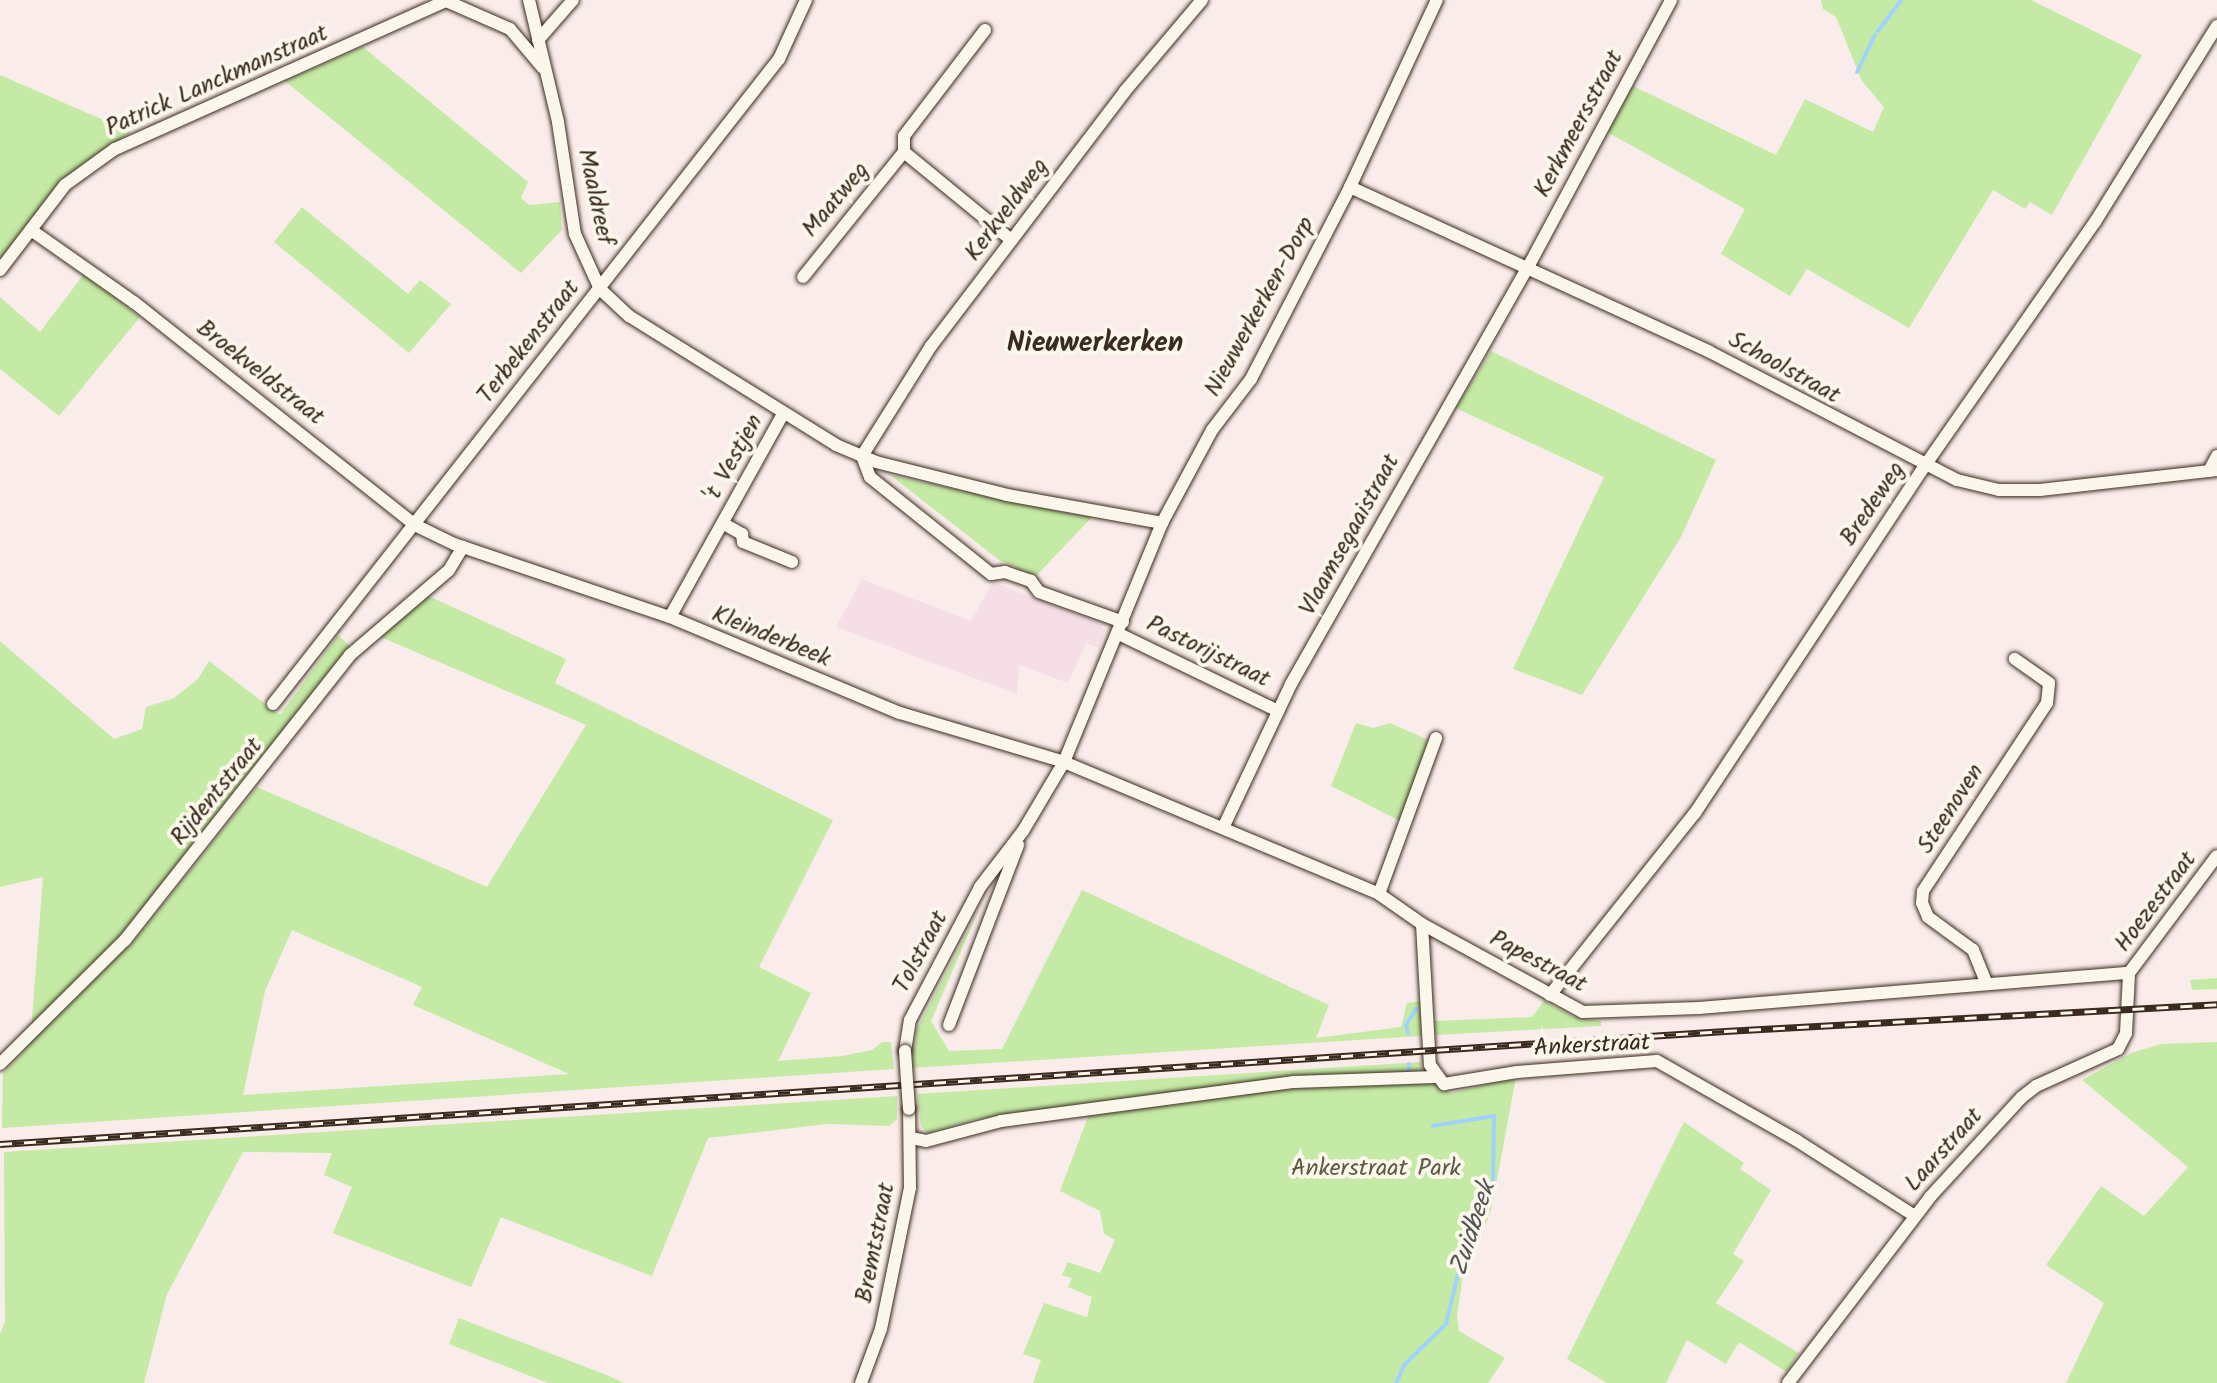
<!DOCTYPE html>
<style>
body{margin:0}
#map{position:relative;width:2217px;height:1383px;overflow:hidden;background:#f9ecea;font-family:Kalam,sans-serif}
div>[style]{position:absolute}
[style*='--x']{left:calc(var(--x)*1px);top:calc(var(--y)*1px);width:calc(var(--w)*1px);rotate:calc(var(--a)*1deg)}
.built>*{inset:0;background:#f6dee7}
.green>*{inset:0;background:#c4eaa5}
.stream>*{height:4px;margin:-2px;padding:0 2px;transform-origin:2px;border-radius:2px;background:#a1d2fe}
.roads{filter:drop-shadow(0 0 2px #3b2a1e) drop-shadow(0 0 2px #3b2a1e)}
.minor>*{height:12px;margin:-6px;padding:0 6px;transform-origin:6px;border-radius:6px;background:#fbf7ec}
.rail>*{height:7px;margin-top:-3.5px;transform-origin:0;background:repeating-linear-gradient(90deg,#fbf7ec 0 12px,#3b2a1e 0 24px);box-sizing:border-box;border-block:2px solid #3b2a1e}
.bridges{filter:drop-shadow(0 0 2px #3b2a1e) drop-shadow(0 0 2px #3b2a1e)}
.minor-bridge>*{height:12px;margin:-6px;padding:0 6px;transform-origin:6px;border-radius:6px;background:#fbf7ec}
span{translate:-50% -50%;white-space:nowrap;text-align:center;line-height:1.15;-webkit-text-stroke:8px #fbf7ec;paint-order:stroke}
.street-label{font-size:24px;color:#3b2a1e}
.park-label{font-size:24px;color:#5d5a40}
.water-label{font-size:26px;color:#545456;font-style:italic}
.quarter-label{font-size:28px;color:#3b2a1e;font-weight:700}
</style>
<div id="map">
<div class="built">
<i style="clip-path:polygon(862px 579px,971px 621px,993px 582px,1098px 623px,1105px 631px,1099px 648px,1086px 643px,1068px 683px,1019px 665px,1017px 694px,836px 627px)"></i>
</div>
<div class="green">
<i style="clip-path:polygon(1821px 0,2031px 0,2142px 55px,2052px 215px,2030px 202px,2025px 209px,1993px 190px,1909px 328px,1807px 269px,1790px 296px,1721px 254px,1745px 209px,1607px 132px,1633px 86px,1776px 155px,1805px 99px,1873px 132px,1884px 107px,1862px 81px,1836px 17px,1823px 9px)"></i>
<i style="clip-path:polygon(363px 47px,528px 182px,521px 198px,529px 205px,560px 202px,562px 230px,521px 273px,285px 81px)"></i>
<i style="clip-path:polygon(0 75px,131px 132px,62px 183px,0 264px)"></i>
<i style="clip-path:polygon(302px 207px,408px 294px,420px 280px,451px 304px,409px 353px,274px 242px)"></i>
<i style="clip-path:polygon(84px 274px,140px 317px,59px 416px,0 369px,0 297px,40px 332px)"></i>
<i style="clip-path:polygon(1491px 351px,1716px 460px,1681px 537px,1582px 695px,1513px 669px,1604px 477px,1456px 408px)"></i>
<i style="clip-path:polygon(890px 475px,1006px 500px,1093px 516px,1036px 576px,999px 560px)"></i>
<i style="clip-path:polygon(evenodd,424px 594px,566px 659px,555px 683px,833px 820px,759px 967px,811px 993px,778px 1061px,842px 1056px,872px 1050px,882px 1042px,891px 1042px,894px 1069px,2px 1128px,3px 1074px,30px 1044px,43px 877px,0 887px,0 641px,114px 739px,142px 729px,146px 707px,174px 698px,198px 679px,209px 661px,280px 715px,338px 635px,351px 647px,120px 939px,130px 946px,257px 787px,487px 887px,586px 725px,376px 635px,424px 594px,292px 930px,422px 987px,413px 1005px,569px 1074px,243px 1095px,265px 991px,292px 930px)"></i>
<i style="clip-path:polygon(1356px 723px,1373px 728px,1390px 723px,1428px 740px,1400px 821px,1331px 786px)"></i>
<i style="clip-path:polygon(1082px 890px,1329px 1005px,1316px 1038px,1401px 1027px,1407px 1003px,1421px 1001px,1421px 1036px,911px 1068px,917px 1029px,980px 907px,931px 1021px,949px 1051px,1002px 1049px)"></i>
<i style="clip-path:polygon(2217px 978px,2217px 989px,2192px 990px,2190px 980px)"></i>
<i style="clip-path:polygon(1544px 1001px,1574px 1017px,1601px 1021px,1601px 1026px,1436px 1035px,1435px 1021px,1532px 1017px)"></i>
<i style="clip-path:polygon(2217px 1042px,2217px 1383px,2066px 1383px,2104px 1303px,2046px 1265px,2101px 1186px,2144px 1216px,2188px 1167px,2082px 1080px,2131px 1053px,2161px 1044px)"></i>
<i style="clip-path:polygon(1421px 1062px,1423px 1078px,1091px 1104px,976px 1119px,928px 1133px,921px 1126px,917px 1094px)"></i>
<i style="clip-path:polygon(1516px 1077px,1492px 1207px,1481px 1237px,1466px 1254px,1457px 1316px,1459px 1331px,1505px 1358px,1488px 1383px,1033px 1383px,1041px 1360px,1023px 1354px,1044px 1303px,1087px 1317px,1092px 1297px,1068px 1287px,1072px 1278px,1062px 1275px,1068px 1262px,1100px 1273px,1115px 1240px,1104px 1234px,1100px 1211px,1060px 1191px,1091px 1109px,1282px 1088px,1430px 1082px,1451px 1093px)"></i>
<i style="clip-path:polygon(897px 1096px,897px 1119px,889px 1126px,827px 1124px,708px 1138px,652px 1276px,501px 1217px,471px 1287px,333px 1233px,352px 1187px,324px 1175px,332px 1153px,243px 1152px,167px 1294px,144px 1383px,0 1383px,0 1334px,5px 1321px,4px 1152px)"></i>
<i style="clip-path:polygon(1684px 1122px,1744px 1163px,1740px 1169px,1771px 1190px,1733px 1254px,1744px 1261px,1716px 1303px,1799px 1353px,1787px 1372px,1739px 1342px,1726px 1364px,1687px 1340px,1666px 1383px,1607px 1383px,1567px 1359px)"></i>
<i style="clip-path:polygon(459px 1318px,609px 1376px,624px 1383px,548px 1383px,449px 1344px)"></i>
</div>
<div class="stream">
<i style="--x:1878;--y:31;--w:39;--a:-53"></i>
<i style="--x:1857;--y:72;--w:41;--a:-64.1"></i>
<i style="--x:1408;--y:1033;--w:8;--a:-104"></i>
<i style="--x:1406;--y:1025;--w:19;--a:-58"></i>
<i style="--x:1408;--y:1076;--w:12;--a:-85"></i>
<i style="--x:1396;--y:1383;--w:21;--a:-65"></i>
<i style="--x:1405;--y:1364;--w:57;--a:-44.3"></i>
<i style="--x:1446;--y:1324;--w:81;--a:-76.5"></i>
<i style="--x:1465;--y:1245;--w:19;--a:-47"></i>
<i style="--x:1478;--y:1231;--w:50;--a:-72.6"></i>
<i style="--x:1493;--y:1183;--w:67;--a:-89.1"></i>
<i style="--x:1494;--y:1116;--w:62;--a:170.7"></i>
</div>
<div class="roads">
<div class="minor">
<i style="--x:444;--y:0;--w:72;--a:23.7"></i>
<i style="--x:510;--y:29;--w:51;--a:49.8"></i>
<i style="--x:529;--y:0;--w:125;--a:76.6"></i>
<i style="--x:558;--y:122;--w:113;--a:81.4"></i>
<i style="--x:575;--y:234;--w:60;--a:65.6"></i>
<i style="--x:600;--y:289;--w:40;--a:43"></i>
<i style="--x:629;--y:316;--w:244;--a:31.9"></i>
<i style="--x:836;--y:445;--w:43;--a:23"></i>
<i style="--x:876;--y:462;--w:135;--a:14.1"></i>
<i style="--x:1007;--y:495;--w:158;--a:10.2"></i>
<i style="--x:985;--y:30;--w:133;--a:127.4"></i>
<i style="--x:904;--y:136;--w:16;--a:90"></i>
<i style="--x:904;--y:152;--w:139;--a:39.4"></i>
<i style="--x:538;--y:40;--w:53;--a:-48.8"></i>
<i style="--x:1350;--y:187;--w:394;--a:24.6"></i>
<i style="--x:1708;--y:351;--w:280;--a:27.4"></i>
<i style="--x:1957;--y:480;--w:43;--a:13.4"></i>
<i style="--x:1999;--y:490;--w:41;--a:0"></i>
<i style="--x:2040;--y:490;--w:178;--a:-6.4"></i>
<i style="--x:31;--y:230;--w:127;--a:35.1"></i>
<i style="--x:135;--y:303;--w:357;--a:38.4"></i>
<i style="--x:415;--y:525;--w:43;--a:26"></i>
<i style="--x:454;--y:544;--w:228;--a:18.7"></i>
<i style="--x:670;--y:617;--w:249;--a:22.7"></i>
<i style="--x:900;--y:713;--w:171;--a:16.6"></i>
<i style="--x:1064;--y:762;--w:342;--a:22.7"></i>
<i style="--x:1379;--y:894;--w:52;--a:34.9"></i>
<i style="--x:1422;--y:924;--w:183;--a:28.7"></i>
<i style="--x:1583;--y:1012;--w:116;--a:-2"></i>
<i style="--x:1699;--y:1008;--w:431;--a:-4.7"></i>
<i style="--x:0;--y:270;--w:107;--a:-52.6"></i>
<i style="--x:65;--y:185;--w:62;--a:-35.8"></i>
<i style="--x:115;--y:149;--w:363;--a:-24.1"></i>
<i style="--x:803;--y:277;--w:161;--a:-51.1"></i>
<i style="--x:2209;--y:471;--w:17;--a:-62"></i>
<i style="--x:724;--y:524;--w:21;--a:29"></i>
<i style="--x:742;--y:534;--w:8;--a:83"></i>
<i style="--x:743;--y:542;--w:53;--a:22.2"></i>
<i style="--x:670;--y:617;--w:232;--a:-60.9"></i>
<i style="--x:1123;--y:622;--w:89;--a:-160.3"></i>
<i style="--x:1039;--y:592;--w:14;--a:-126"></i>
<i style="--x:1031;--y:581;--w:28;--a:-161"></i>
<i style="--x:1005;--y:572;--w:14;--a:172"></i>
<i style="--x:991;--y:574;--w:155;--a:-141.3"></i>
<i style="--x:870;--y:477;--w:22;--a:-111"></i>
<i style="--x:862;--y:456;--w:130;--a:-57.9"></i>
<i style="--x:931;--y:346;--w:320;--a:-52.7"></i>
<i style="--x:1125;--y:91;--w:119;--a:-49.8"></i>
<i style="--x:1119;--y:634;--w:177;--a:25.8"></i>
<i style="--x:273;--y:704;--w:820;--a:-51.89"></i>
<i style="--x:779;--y:59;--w:65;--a:-65.4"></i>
<i style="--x:1223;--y:828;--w:159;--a:-64.7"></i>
<i style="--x:1291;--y:684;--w:477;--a:-60.4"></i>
<i style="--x:1527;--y:269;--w:305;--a:-61.8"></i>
<i style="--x:1379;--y:894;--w:166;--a:-69.9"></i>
<i style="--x:1422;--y:924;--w:141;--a:86.8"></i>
<i style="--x:1430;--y:1065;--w:24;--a:54"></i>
<i style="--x:1444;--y:1084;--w:74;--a:-9.3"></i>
<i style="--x:1517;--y:1072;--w:140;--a:-4.5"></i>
<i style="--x:1657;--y:1061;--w:160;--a:29.6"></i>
<i style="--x:1796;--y:1140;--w:141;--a:32.6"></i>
<i style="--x:1986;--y:982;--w:35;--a:-112"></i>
<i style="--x:1973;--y:950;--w:56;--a:-143.7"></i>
<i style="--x:1928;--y:917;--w:15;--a:-113"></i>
<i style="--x:1922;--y:903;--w:12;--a:-85"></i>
<i style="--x:1923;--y:891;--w:225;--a:-56.6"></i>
<i style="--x:2047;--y:703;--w:20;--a:-84"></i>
<i style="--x:2049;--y:683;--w:42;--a:-144.8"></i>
<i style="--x:1550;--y:995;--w:233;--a:-51.5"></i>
<i style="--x:1695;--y:813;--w:415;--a:-56.5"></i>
<i style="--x:1924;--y:467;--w:299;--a:-55.1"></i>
<i style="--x:2095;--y:222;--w:231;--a:-58.1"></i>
<i style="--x:949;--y:1025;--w:193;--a:-69"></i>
<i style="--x:905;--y:1051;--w:31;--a:-81"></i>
<i style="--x:910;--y:1020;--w:150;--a:-62.2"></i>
<i style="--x:980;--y:887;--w:71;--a:-52.5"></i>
<i style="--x:1023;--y:831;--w:80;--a:-59.3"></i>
<i style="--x:1064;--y:762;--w:258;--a:-67.7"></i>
<i style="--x:1162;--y:523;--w:106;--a:-61.7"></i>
<i style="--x:1212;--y:430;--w:64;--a:-52.6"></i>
<i style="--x:1251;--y:379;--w:216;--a:-62.7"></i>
<i style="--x:1350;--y:187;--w:206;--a:-65.1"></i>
<i style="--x:0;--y:1064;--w:176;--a:-44.8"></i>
<i style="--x:125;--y:940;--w:363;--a:-51.7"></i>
<i style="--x:350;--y:655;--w:130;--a:-40.6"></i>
<i style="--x:449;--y:570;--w:27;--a:-59"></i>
<i style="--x:911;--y:1138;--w:15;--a:11"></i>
<i style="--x:926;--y:1141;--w:78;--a:-14.9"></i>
<i style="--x:1001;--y:1121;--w:296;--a:-7.6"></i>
<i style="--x:1294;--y:1082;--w:141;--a:-2"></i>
<i style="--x:861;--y:1383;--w:58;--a:-69.7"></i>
<i style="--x:881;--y:1329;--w:144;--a:-78.4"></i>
<i style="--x:910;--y:1188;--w:79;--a:-90.7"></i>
<i style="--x:1788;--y:1383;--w:234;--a:-52.6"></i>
<i style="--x:1930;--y:1197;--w:136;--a:-47.4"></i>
<i style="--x:2022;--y:1097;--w:18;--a:-38"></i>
<i style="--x:2036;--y:1086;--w:90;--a:-24.3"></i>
<i style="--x:2118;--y:1049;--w:18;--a:-63"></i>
<i style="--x:2126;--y:1033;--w:60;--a:-87.1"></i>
<i style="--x:2129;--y:973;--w:146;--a:-53.1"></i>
</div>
</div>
<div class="rail">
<i style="--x:0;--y:1144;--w:1729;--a:-3.75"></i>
<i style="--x:1725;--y:1031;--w:493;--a:-3.1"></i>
</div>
<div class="bridges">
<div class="minor-bridge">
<i style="--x:905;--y:1051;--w:58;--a:86.1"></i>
</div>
</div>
<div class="street-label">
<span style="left:217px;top:81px;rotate:-24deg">Patrick Lanckmanstraat</span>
<span style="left:1579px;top:124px;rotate:-62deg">Kerkmeersstraat</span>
<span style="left:595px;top:197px;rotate:78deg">Maaldreef</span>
<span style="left:836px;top:200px;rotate:-50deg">Maatweg</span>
<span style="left:1007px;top:210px;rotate:-53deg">Kerkveldweg</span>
<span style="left:1260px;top:307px;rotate:-61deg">Nieuwerkerken-Dorp</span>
<span style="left:529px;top:342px;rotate:-52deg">Terbekenstraat</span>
<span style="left:1784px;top:368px;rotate:29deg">Schoolstraat</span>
<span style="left:260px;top:373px;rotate:38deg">Broekveldstraat</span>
<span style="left:734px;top:458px;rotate:-61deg">'t Vestjen</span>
<span style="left:1873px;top:504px;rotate:-56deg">Bredeweg</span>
<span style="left:1350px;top:535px;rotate:-61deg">Vlaamsegaaistraat</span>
<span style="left:771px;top:637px;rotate:22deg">Kleinderbeek</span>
<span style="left:1208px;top:652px;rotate:26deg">Pastorijstraat</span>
<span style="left:217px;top:792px;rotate:-51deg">Rijdentstraat</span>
<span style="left:1951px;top:809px;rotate:-57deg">Steenoven</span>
<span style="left:2156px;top:902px;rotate:-53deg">Hoezestraat</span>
<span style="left:921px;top:952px;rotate:-62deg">Tolstraat</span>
<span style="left:1538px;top:962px;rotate:28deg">Papestraat</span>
<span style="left:1592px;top:1046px;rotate:-3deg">Ankerstraat</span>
<span style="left:1944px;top:1150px;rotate:-48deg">Laarstraat</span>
<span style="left:876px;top:1243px;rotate:-79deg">Bremtstraat</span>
</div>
<div class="park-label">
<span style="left:1376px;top:1169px">Ankerstraat Park</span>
</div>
<div class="water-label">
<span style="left:1474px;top:1229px;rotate:-72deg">Zuidbeek</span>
</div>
<div class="quarter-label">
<span style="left:1095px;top:344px">Nieuwerkerken</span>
</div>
</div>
